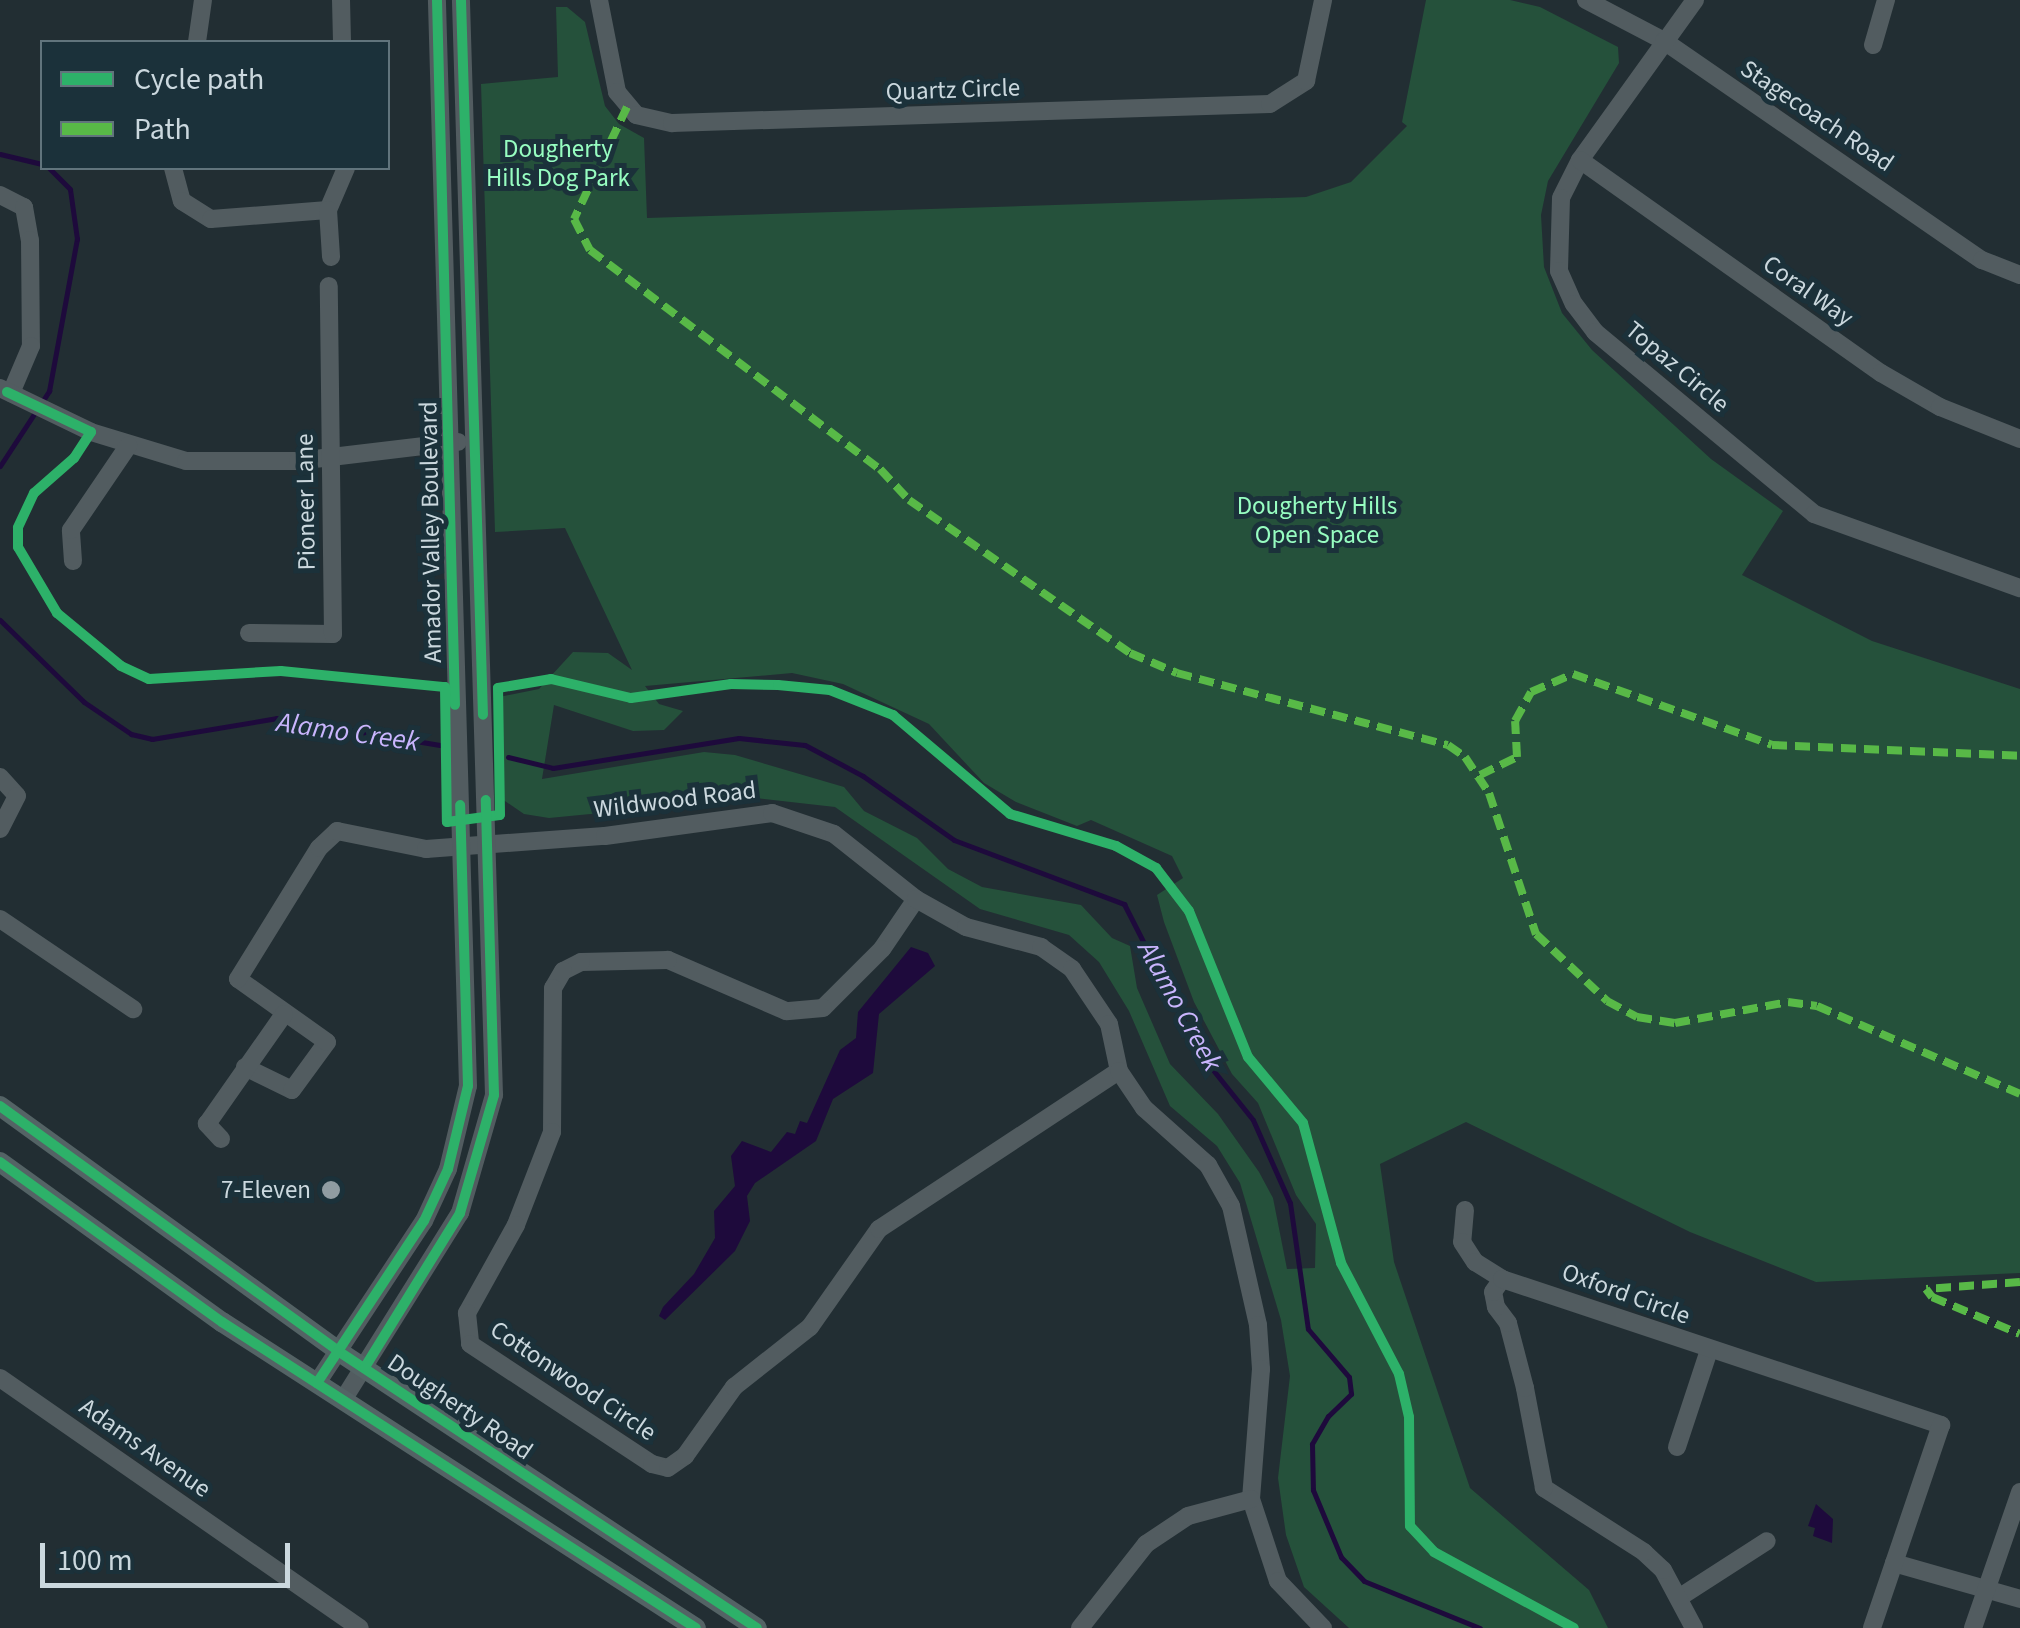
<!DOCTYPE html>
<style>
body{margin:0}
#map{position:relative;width:2020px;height:1628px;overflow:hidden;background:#222e33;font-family:"Source Sans 3",sans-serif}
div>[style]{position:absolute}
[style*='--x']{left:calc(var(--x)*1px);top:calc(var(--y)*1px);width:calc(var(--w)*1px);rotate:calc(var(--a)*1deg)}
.green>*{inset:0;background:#25513b}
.water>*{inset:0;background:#1e0a3c}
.stream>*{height:5px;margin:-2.5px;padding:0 2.5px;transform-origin:2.5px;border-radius:2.5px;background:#1e0a3c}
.minor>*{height:18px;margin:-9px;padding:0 9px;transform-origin:9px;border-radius:9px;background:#525c60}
.major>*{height:20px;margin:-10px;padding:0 10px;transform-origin:10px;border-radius:10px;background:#546365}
.quiet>*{height:8px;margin-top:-4px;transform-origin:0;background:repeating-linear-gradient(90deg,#58b947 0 15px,transparent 0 23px)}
.cycleway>*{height:10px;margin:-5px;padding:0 5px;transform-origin:5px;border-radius:5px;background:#2db169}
.dots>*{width:28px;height:28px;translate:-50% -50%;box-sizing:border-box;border:5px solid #1b313a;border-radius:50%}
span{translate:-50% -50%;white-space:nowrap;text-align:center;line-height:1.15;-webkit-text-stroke:10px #1b313a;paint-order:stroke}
.street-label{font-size:25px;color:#cbd8de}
.park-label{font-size:25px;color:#97fdc1}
.poi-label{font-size:25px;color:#cbd8de}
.right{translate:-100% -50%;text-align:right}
.water-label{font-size:28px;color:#c9b5fd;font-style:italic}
.legend{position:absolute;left:40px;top:40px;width:350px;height:130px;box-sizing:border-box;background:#1b313a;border:2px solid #61747c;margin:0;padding:12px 18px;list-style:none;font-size:30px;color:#cbd8de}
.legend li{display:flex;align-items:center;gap:20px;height:50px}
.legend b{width:50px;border:2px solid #61747c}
.scale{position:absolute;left:40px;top:1543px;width:250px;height:45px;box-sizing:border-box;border:5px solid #cbd8de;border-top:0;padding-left:12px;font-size:30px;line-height:35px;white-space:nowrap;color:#cbd8de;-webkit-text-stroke:8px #1b313a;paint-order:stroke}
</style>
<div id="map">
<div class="green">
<i style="clip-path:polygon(evenodd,1426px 0,1510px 0,1540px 7px,1618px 47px,1619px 63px,1548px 181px,1541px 215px,1544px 267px,1562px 313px,1592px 350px,1711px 459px,1783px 511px,1742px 575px,1872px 641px,2020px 689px,2020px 1273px,1816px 1282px,1690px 1232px,1466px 1122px,1380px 1164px,1394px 1262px,1470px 1488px,1589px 1590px,1608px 1628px,1349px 1628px,1304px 1587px,1286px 1535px,1278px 1478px,1290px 1376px,1281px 1320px,1240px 1183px,1217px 1146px,1170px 1106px,1129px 1011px,1099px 962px,1069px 935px,980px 909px,835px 807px,756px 798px,549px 818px,524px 814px,502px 799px,499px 697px,539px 689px,573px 652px,608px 653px,632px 670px,565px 528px,495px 532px,481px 84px,558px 77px,556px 7px,567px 7px,585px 22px,605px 106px,619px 124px,644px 138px,647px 218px,1306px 197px,1351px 182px,1407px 126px,1402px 122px,1426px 0,792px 673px,843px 684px,929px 724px,984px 783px,1016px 802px,1077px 826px,1091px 820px,1172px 856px,1183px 878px,1157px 895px,1164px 922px,1194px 1002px,1232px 1074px,1258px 1103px,1296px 1195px,1316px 1224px,1315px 1268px,1287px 1269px,1273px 1198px,1259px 1172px,1218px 1114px,1170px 1064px,1137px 988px,1130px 946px,1112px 938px,1081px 905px,982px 887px,948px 869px,917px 838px,864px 811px,844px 787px,735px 755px,704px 752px,542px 779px,554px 705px,633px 731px,664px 730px,683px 711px,659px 704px,645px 686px,792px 673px)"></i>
</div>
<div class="water">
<i style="clip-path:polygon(911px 947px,928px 953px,935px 966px,879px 1014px,873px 1073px,833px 1099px,816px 1141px,755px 1183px,747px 1196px,750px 1221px,735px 1251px,665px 1320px,659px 1316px,663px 1307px,694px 1274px,715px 1238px,714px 1211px,735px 1186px,731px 1156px,742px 1141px,771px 1152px,787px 1132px,795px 1134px,800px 1121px,807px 1123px,840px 1050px,856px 1038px,858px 1012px)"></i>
<i style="clip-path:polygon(1816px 1504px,1833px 1519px,1832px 1543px,1813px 1536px,1815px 1528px,1808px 1526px)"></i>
</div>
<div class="stream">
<i style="--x:0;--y:154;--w:43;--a:13.4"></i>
<i style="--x:0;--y:466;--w:90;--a:-56.8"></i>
<i style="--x:49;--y:391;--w:155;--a:-79.6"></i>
<i style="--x:77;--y:239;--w:50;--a:-98"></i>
<i style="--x:70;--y:189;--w:30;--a:-135"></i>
<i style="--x:0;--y:620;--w:117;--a:44.3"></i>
<i style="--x:84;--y:702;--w:57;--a:34.2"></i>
<i style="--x:131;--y:734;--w:22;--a:13"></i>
<i style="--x:152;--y:739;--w:127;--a:-9.5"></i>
<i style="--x:277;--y:718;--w:165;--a:9.4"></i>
<i style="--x:508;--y:757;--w:46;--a:13.7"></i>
<i style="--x:553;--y:768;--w:188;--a:-9.2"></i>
<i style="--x:739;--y:738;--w:66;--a:6.1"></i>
<i style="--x:805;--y:745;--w:66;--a:28.1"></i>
<i style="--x:863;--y:776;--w:111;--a:35.1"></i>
<i style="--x:954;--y:840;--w:182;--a:20.6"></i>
<i style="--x:1124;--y:904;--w:169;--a:63"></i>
<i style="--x:1201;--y:1055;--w:83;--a:51.3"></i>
<i style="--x:1253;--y:1120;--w:91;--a:66"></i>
<i style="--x:1290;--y:1203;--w:127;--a:81.9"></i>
<i style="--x:1308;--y:1329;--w:63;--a:49.5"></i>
<i style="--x:1349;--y:1377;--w:17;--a:83"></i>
<i style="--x:1351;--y:1394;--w:32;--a:136"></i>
<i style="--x:1328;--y:1416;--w:32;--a:120"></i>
<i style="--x:1312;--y:1444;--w:46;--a:88.8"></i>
<i style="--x:1313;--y:1490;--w:73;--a:67.3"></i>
<i style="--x:1341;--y:1557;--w:33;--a:46"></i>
<i style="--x:1364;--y:1581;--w:125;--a:22.1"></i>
</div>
<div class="minor">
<i style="--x:341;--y:0;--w:42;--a:88.6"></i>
<i style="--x:599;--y:0;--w:94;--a:78.9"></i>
<i style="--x:617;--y:92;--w:30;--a:50"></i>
<i style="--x:636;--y:115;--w:37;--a:13"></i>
<i style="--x:672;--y:123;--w:598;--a:-1.82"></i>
<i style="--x:1270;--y:104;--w:43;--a:-32.6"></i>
<i style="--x:1306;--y:81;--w:83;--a:-78.1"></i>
<i style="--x:1586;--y:0;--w:88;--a:27.7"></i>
<i style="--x:1664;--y:41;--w:386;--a:34.6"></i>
<i style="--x:1982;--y:260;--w:41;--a:21.5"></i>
<i style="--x:1695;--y:0;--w:197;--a:125.7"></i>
<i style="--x:1580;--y:160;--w:42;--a:116.6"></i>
<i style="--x:1561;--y:198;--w:73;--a:91.6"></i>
<i style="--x:1559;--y:271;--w:36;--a:66"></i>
<i style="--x:1574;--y:304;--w:35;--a:53"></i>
<i style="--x:1595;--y:332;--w:285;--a:39.7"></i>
<i style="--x:1814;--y:514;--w:219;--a:19.8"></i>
<i style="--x:197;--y:42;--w:42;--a:-81.9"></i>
<i style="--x:1873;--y:45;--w:47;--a:-73.9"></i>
<i style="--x:1580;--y:160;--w:369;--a:35.3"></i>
<i style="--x:1881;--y:373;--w:68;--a:30"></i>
<i style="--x:1940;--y:407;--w:86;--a:21.8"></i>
<i style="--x:173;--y:168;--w:34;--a:75"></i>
<i style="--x:182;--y:201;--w:34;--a:32"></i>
<i style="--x:211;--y:219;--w:117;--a:-4.4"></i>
<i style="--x:328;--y:210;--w:46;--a:-66.8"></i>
<i style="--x:0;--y:195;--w:27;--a:27"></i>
<i style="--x:24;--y:207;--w:34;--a:80"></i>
<i style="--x:30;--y:240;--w:106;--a:89.5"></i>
<i style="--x:31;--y:346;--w:51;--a:113.1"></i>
<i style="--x:328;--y:210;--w:47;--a:86.3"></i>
<i style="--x:0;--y:388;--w:101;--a:25.8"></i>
<i style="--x:91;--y:432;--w:99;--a:17"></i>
<i style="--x:186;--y:461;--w:112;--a:0"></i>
<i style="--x:298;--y:461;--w:161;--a:-6.8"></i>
<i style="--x:73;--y:561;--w:31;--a:-94"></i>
<i style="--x:71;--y:530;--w:102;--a:-55.8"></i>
<i style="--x:249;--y:633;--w:84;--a:0.7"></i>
<i style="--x:333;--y:634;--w:348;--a:-90.7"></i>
<i style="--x:0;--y:777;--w:25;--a:48"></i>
<i style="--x:17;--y:796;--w:37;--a:117"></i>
<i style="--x:916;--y:899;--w:60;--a:124.2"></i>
<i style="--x:882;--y:949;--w:83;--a:135"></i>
<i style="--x:823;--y:1008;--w:37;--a:175"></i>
<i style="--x:786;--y:1011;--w:129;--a:-156.6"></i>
<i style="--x:668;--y:960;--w:87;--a:178.7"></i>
<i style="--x:581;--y:962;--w:20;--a:153"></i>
<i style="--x:563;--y:971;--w:20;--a:120"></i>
<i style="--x:553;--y:988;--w:144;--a:90.4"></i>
<i style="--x:552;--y:1132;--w:100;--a:111.2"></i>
<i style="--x:516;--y:1225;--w:101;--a:119.1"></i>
<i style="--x:467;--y:1313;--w:31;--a:84"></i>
<i style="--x:470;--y:1344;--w:218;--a:33.4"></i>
<i style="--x:652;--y:1464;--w:16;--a:14"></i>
<i style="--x:668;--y:1468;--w:21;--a:-35"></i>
<i style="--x:685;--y:1456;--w:85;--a:-54.6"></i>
<i style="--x:734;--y:1387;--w:97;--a:-38.3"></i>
<i style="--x:810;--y:1327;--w:120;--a:-54.9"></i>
<i style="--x:879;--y:1229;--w:287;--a:-33.4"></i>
<i style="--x:0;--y:919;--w:161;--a:34.1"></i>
<i style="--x:245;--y:1067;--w:52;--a:26.1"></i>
<i style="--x:292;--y:1090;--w:59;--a:-53.9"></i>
<i style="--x:327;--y:1042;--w:109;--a:-144.7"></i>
<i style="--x:238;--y:979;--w:154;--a:-58.3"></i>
<i style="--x:319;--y:848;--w:25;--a:-43"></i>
<i style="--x:337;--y:831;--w:91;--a:11.4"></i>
<i style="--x:426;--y:849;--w:179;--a:-4.2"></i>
<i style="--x:605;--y:836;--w:169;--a:-7.8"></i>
<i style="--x:772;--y:813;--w:65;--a:18.7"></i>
<i style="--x:834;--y:834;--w:105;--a:38.4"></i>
<i style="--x:916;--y:899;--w:57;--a:29.2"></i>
<i style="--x:966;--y:927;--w:78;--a:14.9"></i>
<i style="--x:1041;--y:947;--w:38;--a:35"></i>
<i style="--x:1072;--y:969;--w:66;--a:56.1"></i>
<i style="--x:1109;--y:1024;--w:48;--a:78"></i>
<i style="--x:1119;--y:1071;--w:45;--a:56"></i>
<i style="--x:1144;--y:1108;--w:86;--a:41.7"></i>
<i style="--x:1208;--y:1165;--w:47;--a:60.7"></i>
<i style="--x:1231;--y:1206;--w:122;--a:77.2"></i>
<i style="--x:1258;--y:1325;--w:44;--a:86.1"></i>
<i style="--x:1261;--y:1369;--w:130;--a:94.4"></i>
<i style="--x:1251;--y:1499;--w:86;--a:71.8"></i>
<i style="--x:1278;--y:1581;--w:65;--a:46.2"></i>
<i style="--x:221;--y:1139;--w:21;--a:-133"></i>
<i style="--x:207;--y:1124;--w:134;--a:-55"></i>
<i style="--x:1465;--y:1210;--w:32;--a:95"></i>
<i style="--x:1462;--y:1242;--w:24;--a:57"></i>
<i style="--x:1475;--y:1262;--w:32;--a:32"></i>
<i style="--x:0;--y:1378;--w:438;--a:34.8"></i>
<i style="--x:317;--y:1383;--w:194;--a:-56.6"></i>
<i style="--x:424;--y:1221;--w:57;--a:-65.2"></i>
<i style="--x:448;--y:1169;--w:85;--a:-76.5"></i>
<i style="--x:468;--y:1086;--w:1086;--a:-91.64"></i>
<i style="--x:343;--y:1400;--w:221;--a:-58"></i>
<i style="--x:460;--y:1213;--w:123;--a:-73.9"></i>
<i style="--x:494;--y:1095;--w:1095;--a:-91.73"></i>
<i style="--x:1677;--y:1447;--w:102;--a:-71.7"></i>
<i style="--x:1894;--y:1563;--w:131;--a:15.9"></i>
<i style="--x:1680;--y:1597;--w:103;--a:-32.8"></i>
<i style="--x:1080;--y:1628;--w:107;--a:-51.8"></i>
<i style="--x:1146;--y:1544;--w:50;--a:-33.7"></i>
<i style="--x:1188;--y:1516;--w:65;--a:-15.1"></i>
<i style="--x:1694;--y:1628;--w:66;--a:-118.1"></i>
<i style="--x:1663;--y:1570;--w:26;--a:-137"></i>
<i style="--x:1644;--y:1552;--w:119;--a:-147.4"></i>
<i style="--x:1544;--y:1488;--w:102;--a:-100.8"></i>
<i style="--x:1525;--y:1388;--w:67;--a:-104.7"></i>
<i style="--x:1508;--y:1323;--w:20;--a:-127"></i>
<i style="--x:1496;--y:1307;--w:15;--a:-101"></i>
<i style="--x:1493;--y:1292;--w:16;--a:-55"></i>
<i style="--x:1502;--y:1279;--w:463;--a:18.4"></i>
<i style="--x:1941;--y:1425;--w:214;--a:108.8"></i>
<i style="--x:1973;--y:1628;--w:144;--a:-70.9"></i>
</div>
<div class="major">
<i style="--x:0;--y:1106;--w:417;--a:35.9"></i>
<i style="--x:338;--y:1351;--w:502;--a:33.47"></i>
<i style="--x:0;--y:1162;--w:274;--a:35.8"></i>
<i style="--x:222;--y:1322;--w:564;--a:32.85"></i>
</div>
<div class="quiet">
<i style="--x:627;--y:107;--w:124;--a:115.3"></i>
<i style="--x:574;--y:219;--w:35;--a:63"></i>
<i style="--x:590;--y:250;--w:363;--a:37.1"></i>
<i style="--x:880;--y:469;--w:42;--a:46.9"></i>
<i style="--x:909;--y:500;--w:269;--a:34.7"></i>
<i style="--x:1130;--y:653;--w:51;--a:23.1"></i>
<i style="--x:1177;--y:673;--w:280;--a:14.9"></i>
<i style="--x:1448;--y:745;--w:21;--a:35"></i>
<i style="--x:1465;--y:757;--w:43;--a:56.3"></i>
<i style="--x:1489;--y:793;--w:149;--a:71.6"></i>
<i style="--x:1536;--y:934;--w:98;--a:43.3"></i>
<i style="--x:1607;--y:1001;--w:34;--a:28"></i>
<i style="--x:1637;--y:1017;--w:38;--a:9"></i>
<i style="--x:1675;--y:1023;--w:115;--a:-10.5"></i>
<i style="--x:1788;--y:1002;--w:29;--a:8"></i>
<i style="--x:1817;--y:1006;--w:221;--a:23.4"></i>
<i style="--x:1480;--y:775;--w:41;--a:-25.9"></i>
<i style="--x:1517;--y:757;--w:36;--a:-93"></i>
<i style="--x:1515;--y:721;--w:33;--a:-61"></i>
<i style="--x:1531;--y:692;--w:46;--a:-23.2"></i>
<i style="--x:1573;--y:674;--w:211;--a:19.6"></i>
<i style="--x:1772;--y:745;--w:248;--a:2.5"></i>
<i style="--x:2020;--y:1282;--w:94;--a:175.7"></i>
<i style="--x:1926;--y:1289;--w:10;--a:53"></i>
<i style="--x:1932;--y:1297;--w:95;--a:22.8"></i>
</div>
<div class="cycleway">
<i style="--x:437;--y:0;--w:705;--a:88.54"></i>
<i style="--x:461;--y:0;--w:715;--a:88.24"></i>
<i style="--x:7;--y:392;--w:93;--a:25.5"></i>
<i style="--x:91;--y:432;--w:31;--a:123"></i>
<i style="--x:74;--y:458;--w:53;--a:138.8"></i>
<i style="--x:34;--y:493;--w:38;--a:115"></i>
<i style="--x:18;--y:528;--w:19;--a:90"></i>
<i style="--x:18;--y:547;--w:77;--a:59.4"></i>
<i style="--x:57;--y:613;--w:83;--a:39.6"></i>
<i style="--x:121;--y:666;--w:31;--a:25"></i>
<i style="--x:149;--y:679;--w:132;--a:-3.5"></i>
<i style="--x:281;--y:671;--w:165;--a:5.6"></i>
<i style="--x:445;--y:687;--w:135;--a:89.2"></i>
<i style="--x:447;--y:822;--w:53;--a:-7.5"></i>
<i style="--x:500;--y:815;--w:127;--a:-90.9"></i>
<i style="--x:498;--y:688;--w:54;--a:-9.6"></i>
<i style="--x:551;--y:679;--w:82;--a:13.4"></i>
<i style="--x:631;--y:698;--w:101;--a:-8"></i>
<i style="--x:731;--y:684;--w:47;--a:1.2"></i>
<i style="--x:778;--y:685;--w:52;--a:5.5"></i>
<i style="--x:830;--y:690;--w:68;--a:21.6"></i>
<i style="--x:893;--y:715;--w:153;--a:40.2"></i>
<i style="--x:1010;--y:814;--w:111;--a:16.8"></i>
<i style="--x:1116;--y:846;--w:46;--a:28.8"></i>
<i style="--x:1156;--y:868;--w:54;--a:52.5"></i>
<i style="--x:1189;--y:911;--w:157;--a:68"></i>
<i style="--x:1248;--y:1057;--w:86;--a:50.2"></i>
<i style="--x:1303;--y:1123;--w:145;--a:74.8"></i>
<i style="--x:1341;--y:1263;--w:125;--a:62.4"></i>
<i style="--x:1399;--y:1374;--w:44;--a:76.9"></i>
<i style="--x:1409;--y:1417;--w:109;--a:89.5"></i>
<i style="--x:1410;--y:1526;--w:35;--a:47"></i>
<i style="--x:1434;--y:1552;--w:159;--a:28.5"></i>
<i style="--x:0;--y:1106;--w:417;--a:35.9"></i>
<i style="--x:338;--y:1351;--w:502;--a:33.47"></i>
<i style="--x:0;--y:1162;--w:274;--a:35.8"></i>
<i style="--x:222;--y:1322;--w:564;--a:32.85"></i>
<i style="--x:365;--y:1367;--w:181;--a:-58.3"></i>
<i style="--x:460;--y:1213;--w:123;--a:-73.9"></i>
<i style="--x:494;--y:1095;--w:295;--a:-91.6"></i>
<i style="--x:317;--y:1383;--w:194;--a:-56.6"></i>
<i style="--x:424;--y:1221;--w:57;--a:-65.2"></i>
<i style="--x:448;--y:1169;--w:85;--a:-76.5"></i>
<i style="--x:468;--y:1086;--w:281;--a:-91.6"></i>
</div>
<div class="dots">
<i style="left:331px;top:1190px;background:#909ca2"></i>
</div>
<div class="street-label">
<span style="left:953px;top:90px;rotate:-2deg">Quartz Circle</span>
<span style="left:1817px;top:116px;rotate:34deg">Stagecoach Road</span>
<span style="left:1808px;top:291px;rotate:35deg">Coral Way</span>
<span style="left:1677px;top:367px;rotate:40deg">Topaz Circle</span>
<span style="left:306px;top:502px;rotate:-91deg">Pioneer Lane</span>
<span style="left:431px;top:532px;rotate:-91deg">Amador Valley Boulevard</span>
<span style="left:675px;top:800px;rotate:-7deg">Wildwood Road</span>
<span style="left:1626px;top:1294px;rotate:20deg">Oxford Circle</span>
<span style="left:573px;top:1381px;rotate:34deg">Cottonwood Circle</span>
<span style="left:460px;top:1407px;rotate:34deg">Dougherty Road</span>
<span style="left:145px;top:1448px;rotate:35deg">Adams Avenue</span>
</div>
<div class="park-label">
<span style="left:558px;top:164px">Dougherty<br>Hills Dog Park</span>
<span style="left:1317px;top:521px">Dougherty Hills<br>Open Space</span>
</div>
<div class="poi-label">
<span class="right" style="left:311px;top:1190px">7-Eleven</span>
</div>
<div class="water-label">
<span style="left:348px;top:732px;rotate:8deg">Alamo Creek</span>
<span style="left:1180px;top:1006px;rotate:61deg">Alamo Creek</span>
</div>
<ul class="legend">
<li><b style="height:12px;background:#2db169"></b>Cycle path</li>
<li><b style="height:12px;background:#58b947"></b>Path</li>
</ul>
<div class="scale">100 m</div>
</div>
